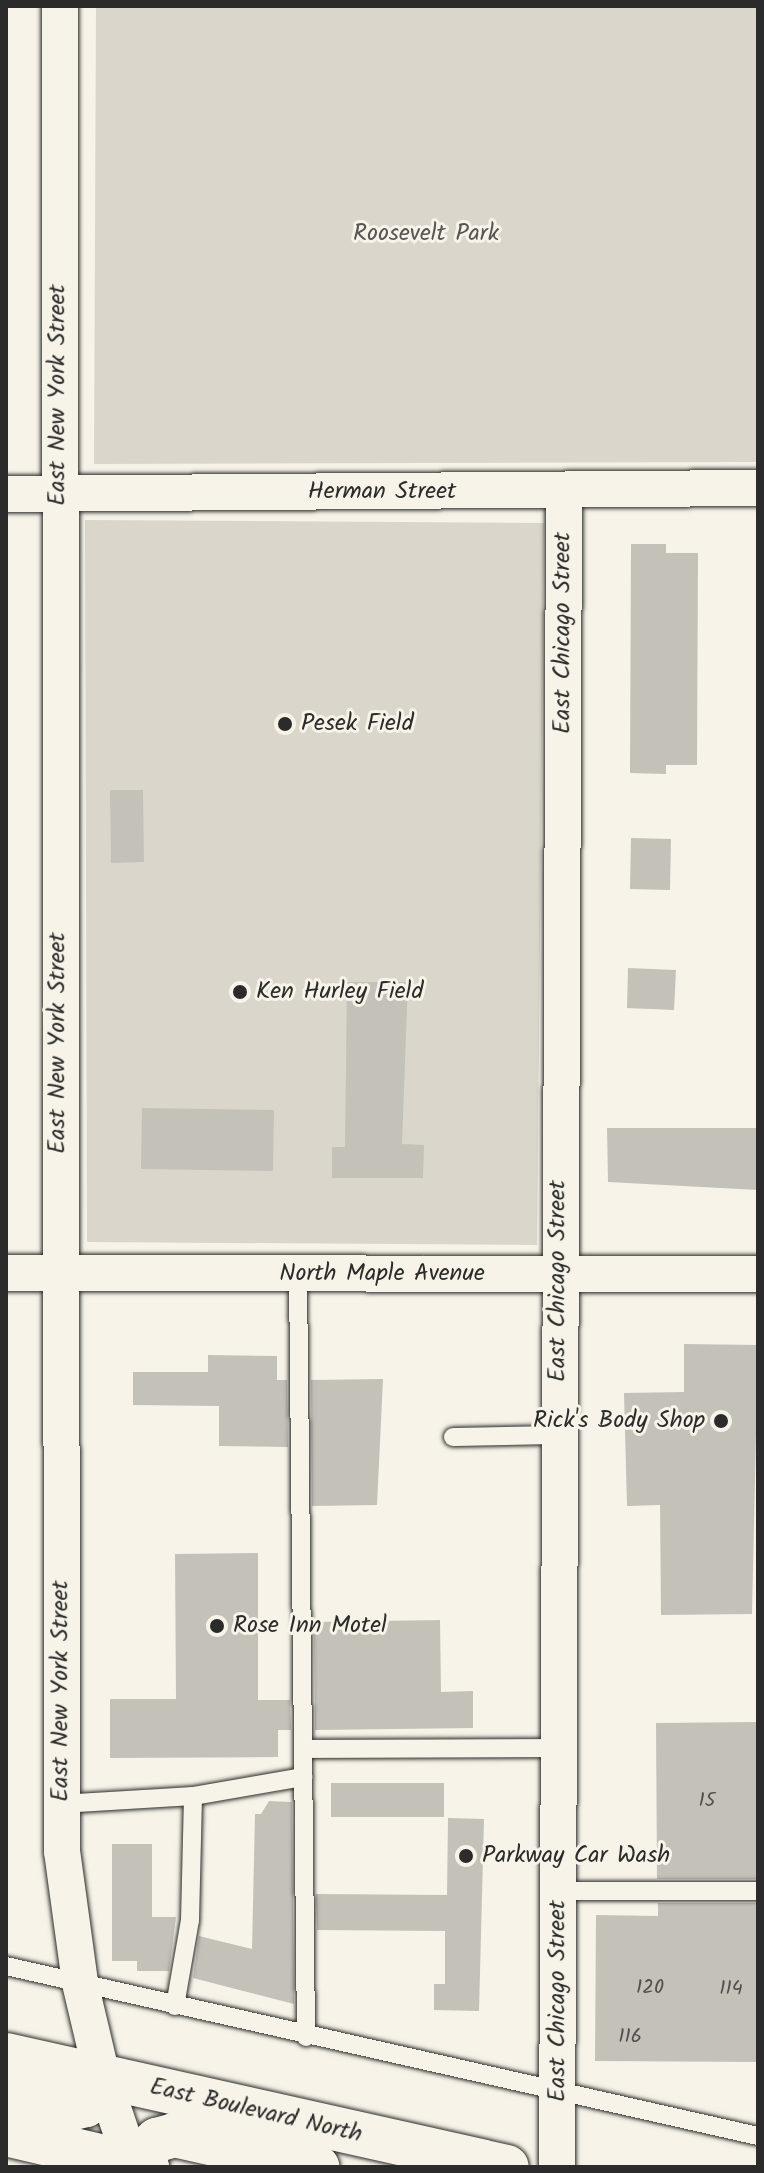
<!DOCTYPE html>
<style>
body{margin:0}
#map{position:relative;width:764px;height:2173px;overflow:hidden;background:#f7f3e8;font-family:Kalam,sans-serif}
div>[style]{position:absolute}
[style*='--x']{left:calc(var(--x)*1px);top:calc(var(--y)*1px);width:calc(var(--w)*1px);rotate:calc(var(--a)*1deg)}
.green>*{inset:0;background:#dad6cc}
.building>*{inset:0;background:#c4c1b9}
.roads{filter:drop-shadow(0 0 2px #2b2b2b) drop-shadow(0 0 2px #2b2b2b)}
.service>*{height:18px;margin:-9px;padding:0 9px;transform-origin:9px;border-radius:9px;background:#f7f3e8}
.minor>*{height:36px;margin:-18px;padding:0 18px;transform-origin:18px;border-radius:18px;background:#f7f3e8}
.primary>*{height:44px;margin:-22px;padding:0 22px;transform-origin:22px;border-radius:22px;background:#f7f3e8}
.dots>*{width:22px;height:22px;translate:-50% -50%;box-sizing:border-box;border:4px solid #f7f3e8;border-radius:50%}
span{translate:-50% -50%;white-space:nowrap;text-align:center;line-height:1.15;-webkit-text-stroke:6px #f7f3e8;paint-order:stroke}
.number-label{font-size:20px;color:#51504e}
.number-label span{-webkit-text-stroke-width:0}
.park-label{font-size:24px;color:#575653}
.street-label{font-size:24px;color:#2b2b2b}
.poi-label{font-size:24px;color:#2b2b2b}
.left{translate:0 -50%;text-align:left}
.right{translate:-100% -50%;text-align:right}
.frame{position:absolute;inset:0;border:8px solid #2b2b2b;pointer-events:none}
</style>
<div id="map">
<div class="green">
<i style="clip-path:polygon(96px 6px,758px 6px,758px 462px,94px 464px)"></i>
<i style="clip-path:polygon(85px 520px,544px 523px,537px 1245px,87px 1242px)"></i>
</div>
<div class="building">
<i style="clip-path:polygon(631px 544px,666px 544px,666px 553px,698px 553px,697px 765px,666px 765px,666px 774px,630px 773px)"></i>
<i style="clip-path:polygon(110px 790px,143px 790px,144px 862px,111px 863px)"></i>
<i style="clip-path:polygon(631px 838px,671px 839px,670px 890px,630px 889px)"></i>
<i style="clip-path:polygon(628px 968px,676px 970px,674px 1010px,627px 1008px)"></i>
<i style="clip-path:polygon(347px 982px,408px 982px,402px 1144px,424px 1145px,423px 1178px,332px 1178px,332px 1147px,345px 1147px)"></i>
<i style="clip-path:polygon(142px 1108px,274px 1110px,273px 1171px,141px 1169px)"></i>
<i style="clip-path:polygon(607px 1128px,758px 1128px,758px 1190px,608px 1182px)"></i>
<i style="clip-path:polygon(684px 1344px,758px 1345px,752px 1614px,661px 1615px,660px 1505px,627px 1506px,624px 1393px,684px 1392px)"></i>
<i style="clip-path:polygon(208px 1355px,277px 1356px,277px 1380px,287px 1380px,288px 1447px,219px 1446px,219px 1406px,133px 1405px,133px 1372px,208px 1372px)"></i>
<i style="clip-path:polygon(383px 1379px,377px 1505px,312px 1506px,311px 1380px)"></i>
<i style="clip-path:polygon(258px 1553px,258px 1700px,290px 1700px,291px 1730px,278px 1730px,278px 1757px,110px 1758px,110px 1699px,176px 1699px,175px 1554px)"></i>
<i style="clip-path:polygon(440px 1620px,441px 1692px,473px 1691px,473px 1728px,315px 1730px,314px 1622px)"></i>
<i style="clip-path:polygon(758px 1722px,758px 1879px,657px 1879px,656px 1723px)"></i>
<i style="clip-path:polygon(331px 1783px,444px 1783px,444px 1817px,331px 1817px)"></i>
<i style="clip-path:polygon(269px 1801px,292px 1802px,294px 2004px,193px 1978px,199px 1936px,252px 1949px,255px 1814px,261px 1814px)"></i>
<i style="clip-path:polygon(448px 1818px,484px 1819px,479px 2011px,434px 2010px,434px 1984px,445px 1984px,445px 1931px,317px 1930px,316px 1894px,447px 1895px)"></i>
<i style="clip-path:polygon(112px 1844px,152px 1844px,152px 1917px,176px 1917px,169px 1971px,137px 1971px,137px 1961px,112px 1961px)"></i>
<i style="clip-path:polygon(658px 1903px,758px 1903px,758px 2062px,595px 2061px,596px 1915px,658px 1916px)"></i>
</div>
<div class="roads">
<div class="service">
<i style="--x:298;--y:1274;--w:763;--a:89.4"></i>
<i style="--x:453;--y:1437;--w:104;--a:-1.1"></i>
<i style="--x:303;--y:1749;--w:255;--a:-0.2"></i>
<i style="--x:61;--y:1804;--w:132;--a:-3.5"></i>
<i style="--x:558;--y:1891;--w:200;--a:0"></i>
<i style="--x:6;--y:1966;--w:771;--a:12.74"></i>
<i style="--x:175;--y:2006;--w:87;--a:-80.1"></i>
<i style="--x:190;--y:1920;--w:124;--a:-88.6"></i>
<i style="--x:193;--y:1796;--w:112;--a:-9.8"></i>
</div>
<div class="minor">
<i style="--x:60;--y:6;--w:1845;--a:89.94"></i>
<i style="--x:62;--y:1851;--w:133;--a:82.2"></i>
<i style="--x:80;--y:1983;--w:96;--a:76.7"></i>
<i style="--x:102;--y:2076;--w:96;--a:71.2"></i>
<i style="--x:6;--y:494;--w:752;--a:-0.46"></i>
<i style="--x:6;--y:1273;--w:752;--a:0.08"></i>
<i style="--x:557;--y:2167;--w:1676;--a:-89.76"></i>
</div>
<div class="primary">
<i style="--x:6;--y:2055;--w:513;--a:12.6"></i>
<i style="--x:6;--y:2093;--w:66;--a:14"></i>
<i style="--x:70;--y:2109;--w:16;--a:-14"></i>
<i style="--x:86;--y:2105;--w:33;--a:-61"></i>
<i style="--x:6;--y:2134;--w:145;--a:13.2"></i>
<i style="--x:132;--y:2163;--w:34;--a:-43"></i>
<i style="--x:157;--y:2140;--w:18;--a:-16"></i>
<i style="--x:174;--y:2135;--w:147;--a:12.6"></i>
</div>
</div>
<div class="dots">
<i style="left:285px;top:724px;background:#2b2b2b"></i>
<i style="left:240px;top:992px;background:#2b2b2b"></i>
<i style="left:721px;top:1421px;background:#2b2b2b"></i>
<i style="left:217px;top:1626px;background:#2b2b2b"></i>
<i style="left:466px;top:1856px;background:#2b2b2b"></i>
</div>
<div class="number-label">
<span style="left:707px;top:1801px">15</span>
<span style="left:650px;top:1988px">120</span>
<span style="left:731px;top:1989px">114</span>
<span style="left:630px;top:2037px">116</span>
</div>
<div class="park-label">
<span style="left:426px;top:234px">Roosevelt Park</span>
</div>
<div class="street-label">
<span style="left:58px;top:395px;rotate:-90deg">East New York Street</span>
<span style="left:382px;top:492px">Herman Street</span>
<span style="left:563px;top:633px;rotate:-90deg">East Chicago Street</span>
<span style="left:58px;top:1043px;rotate:-90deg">East New York Street</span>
<span style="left:382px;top:1274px">North Maple Avenue</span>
<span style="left:558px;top:1281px;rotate:-90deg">East Chicago Street</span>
<span style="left:61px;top:1691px;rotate:-90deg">East New York Street</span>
<span style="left:558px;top:2001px;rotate:-90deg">East Chicago Street</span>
<span style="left:256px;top:2111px;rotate:13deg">East Boulevard North</span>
</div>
<div class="poi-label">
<span class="left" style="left:301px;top:724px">Pesek Field</span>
<span class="left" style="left:256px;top:992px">Ken Hurley Field</span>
<span class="right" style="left:705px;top:1421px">Rick's Body Shop</span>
<span class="left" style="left:233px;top:1626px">Rose Inn Motel</span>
<span class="left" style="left:482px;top:1856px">Parkway Car Wash</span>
</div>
<div class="frame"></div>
</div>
